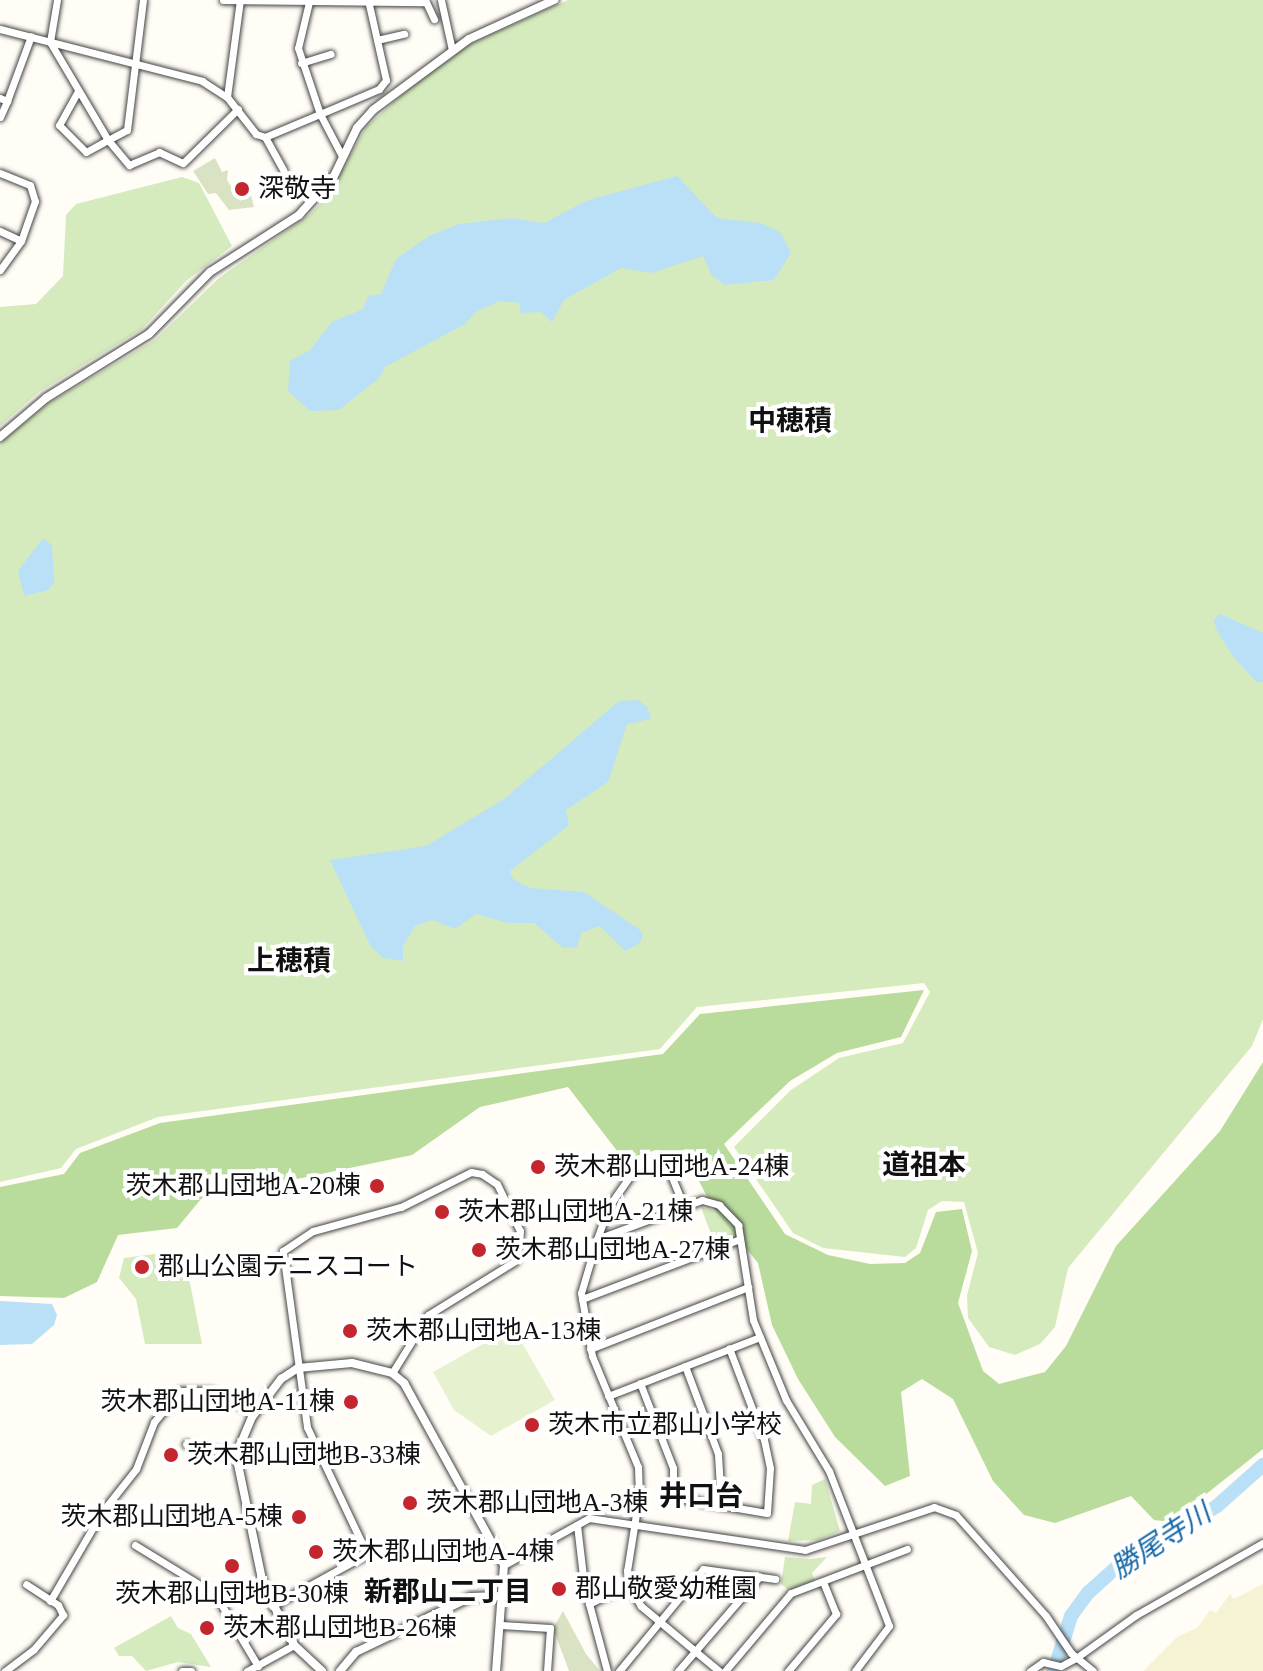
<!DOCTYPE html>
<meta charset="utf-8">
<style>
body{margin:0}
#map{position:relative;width:1263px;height:1671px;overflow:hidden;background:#fffdf5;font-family:"Times New Roman","Noto Sans JP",serif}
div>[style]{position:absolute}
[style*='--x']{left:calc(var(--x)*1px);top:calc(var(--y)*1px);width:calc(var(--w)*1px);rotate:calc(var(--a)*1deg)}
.farmland>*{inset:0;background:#f6f3d4}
.green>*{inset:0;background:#d5ebbd}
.forest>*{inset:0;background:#b9dc9c}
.cemetery>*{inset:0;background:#d9e3c4}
.pitch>*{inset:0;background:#e6f2cf}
.water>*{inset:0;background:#b9e0f7}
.river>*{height:14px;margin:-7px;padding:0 7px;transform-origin:7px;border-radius:7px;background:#b9e0f7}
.roads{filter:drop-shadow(0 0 2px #444) drop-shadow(0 0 2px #444)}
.minor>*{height:7px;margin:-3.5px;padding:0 3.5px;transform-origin:3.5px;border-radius:3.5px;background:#fff}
.tertiary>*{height:8px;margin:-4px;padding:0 4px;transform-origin:4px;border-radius:4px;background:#fff}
.dots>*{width:22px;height:22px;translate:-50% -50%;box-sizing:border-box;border:4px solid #fff;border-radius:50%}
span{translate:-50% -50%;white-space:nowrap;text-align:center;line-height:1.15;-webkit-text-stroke:8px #fff;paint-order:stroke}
.poi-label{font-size:26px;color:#111}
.left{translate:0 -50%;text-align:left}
.right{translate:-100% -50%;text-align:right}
.neighbourhood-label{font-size:28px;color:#111;font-weight:700}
.water-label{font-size:28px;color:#1768a6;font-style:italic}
</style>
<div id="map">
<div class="farmland">
<i style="clip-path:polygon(1263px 1584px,1263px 1671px,1143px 1671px,1177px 1637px,1198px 1627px,1210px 1610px,1216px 1613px,1230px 1594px,1234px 1599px)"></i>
</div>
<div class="green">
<i style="clip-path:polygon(568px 0,1263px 0,1263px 1019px,1252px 1046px,1068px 1268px,1055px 1327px,1040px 1344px,1015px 1355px,989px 1347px,968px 1318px,967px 1295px,978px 1253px,964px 1202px,942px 1201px,928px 1210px,916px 1248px,905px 1257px,823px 1248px,793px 1233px,734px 1147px,791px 1090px,839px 1058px,903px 1043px,930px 992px,924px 983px,697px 1007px,660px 1049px,158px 1117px,76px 1149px,61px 1168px,0 1182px,0 443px,49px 403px,155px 340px,219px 278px,309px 215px,328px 196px,366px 127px,413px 85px,468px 45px)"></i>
<i style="clip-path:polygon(182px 177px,199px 183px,232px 246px,186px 281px,142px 329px,39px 392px,0 426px,0 307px,36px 304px,63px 276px,66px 215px,76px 204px)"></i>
<i style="clip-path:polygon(701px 1207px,722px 1213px,736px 1231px,733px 1237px,715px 1245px)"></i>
<i style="clip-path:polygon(162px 1253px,189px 1278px,202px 1344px,145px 1344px,136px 1299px,119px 1278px,124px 1258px)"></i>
<i style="clip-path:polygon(825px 1479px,840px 1531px,818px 1540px,788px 1541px,795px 1502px,811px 1504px,812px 1485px)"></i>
<i style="clip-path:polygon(785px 1557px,810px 1559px,827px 1557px,812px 1573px,815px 1581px,790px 1591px,781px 1584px)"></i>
<i style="clip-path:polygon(171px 1616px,178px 1628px,191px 1634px,211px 1667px,178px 1662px,146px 1671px,132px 1656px,119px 1656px,114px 1648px)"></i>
</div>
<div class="forest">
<i style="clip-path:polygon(924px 990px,901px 1037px,837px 1053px,790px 1081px,724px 1144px,785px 1234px,828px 1255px,870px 1264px,905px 1263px,920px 1253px,936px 1212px,962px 1209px,972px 1251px,958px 1303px,983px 1371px,999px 1384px,1045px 1372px,1066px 1346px,1116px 1246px,1220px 1131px,1263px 1062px,1263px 1449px,1171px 1522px,1154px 1520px,1131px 1496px,1055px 1523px,1024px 1515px,993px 1481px,953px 1399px,922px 1379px,901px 1392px,910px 1476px,885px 1486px,835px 1437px,798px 1379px,772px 1325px,758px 1263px,713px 1208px,686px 1156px,656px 1150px,624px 1160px,568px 1087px,480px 1107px,412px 1155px,201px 1199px,177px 1228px,118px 1235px,97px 1282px,64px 1298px,0 1296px,0 1187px,64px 1174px,80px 1153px,160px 1123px,663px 1054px,700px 1014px)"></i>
</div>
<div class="cemetery">
<i style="clip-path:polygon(215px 158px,222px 172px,228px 170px,227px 180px,240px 201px,251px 195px,254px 207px,229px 210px,216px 193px,208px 194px,193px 171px)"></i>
<i style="clip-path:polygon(563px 1611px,586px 1654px,600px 1671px,569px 1671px,553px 1628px)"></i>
</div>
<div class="pitch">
<i style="clip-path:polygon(513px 1327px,555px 1400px,491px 1436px,454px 1410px,433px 1372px)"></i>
</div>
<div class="water">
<i style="clip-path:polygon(677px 176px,717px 218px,760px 223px,780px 232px,791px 253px,774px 280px,725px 285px,712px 276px,703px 256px,651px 273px,621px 268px,564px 300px,552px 322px,541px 312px,521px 313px,519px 303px,500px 301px,476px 312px,465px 324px,385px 367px,379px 378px,339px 410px,310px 411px,288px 391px,290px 361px,310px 350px,332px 322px,363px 309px,368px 296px,381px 294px,396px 259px,429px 236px,459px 224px,512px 218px,544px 223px,588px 200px)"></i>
<i style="clip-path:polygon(43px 538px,52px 545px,54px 583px,48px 590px,24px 596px,18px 571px)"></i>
<i style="clip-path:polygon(1220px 614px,1263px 633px,1263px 682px,1256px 682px,1232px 655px,1216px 629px,1214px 620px)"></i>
<i style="clip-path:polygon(638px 700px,648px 708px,651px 719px,627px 724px,608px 782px,566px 810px,569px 825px,510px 871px,513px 879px,530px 888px,584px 892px,639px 929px,643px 935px,640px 943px,625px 951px,600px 926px,581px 933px,577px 947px,563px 948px,534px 923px,508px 923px,476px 914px,455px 929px,432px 920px,415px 926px,403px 946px,403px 961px,383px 958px,371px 947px,330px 860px,426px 846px,504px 799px,619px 701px)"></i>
<i style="clip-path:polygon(0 1301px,52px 1304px,57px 1315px,54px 1325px,32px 1344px,0 1345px)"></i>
</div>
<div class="river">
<i style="--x:1054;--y:1671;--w:58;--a:-72.8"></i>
<i style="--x:1071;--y:1616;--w:29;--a:-54"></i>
<i style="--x:1088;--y:1593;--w:43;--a:-42.2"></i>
<i style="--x:1120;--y:1564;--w:113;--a:-30.9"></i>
<i style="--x:1217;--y:1506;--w:62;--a:-41.7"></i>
</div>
<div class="roads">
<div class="minor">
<i style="--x:57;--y:0;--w:43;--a:99.5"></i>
<i style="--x:50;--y:42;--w:114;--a:59.4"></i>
<i style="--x:108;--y:140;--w:21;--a:-28"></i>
<i style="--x:127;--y:130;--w:131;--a:-83"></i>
<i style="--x:223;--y:0;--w:203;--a:0.6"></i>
<i style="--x:426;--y:2;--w:19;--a:65"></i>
<i style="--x:441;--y:0;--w:51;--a:77.6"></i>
<i style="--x:309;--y:2;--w:47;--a:103.4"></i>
<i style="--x:298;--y:48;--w:70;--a:71.6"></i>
<i style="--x:320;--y:114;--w:64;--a:-23"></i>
<i style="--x:379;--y:89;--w:11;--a:-52"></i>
<i style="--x:386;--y:80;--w:82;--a:-102.7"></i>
<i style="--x:0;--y:29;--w:209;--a:14.4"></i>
<i style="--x:202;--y:81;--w:30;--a:33"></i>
<i style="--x:227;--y:97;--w:47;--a:51.9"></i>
<i style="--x:256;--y:134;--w:9;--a:18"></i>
<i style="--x:265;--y:137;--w:60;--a:-22.7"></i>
<i style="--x:320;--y:114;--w:47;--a:62.4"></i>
<i style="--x:377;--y:40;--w:28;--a:-13"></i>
<i style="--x:301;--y:63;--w:31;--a:-17"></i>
<i style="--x:78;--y:91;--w:39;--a:119"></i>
<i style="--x:59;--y:125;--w:38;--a:45"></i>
<i style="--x:86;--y:152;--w:25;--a:-29"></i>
<i style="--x:108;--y:140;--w:33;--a:50"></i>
<i style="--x:129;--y:165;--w:33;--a:-23"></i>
<i style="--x:159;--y:152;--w:26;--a:25"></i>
<i style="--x:183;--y:163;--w:77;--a:-44.5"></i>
<i style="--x:227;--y:97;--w:98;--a:-82.4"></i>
<i style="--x:0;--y:98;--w:8;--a:23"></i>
<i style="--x:7;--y:101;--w:69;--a:-69.7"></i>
<i style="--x:0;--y:117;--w:17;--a:-66"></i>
<i style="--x:265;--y:137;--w:38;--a:61"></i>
<i style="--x:0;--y:173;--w:32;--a:22"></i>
<i style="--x:30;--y:185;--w:17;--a:73"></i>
<i style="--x:35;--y:201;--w:42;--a:109.3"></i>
<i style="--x:21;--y:241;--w:36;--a:126"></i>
<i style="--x:0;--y:231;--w:23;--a:25"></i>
<i style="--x:597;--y:1239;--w:35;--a:-70"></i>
<i style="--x:609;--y:1206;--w:39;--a:-55"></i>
<i style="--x:631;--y:1174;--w:37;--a:-22"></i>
<i style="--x:665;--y:1160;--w:51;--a:68"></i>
<i style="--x:582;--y:1299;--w:169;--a:-20.8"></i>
<i style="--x:590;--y:1349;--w:170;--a:-21.4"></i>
<i style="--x:685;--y:1366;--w:94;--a:69.4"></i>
<i style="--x:718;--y:1454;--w:52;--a:86.7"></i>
<i style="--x:640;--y:1383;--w:91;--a:68.8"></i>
<i style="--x:673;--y:1468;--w:29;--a:90"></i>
<i style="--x:673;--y:1497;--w:95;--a:9.7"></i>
<i style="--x:767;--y:1513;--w:45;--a:-86.2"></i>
<i style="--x:770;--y:1468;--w:29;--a:-102"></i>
<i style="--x:764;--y:1440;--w:98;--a:-110.8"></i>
<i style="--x:608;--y:1396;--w:163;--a:-21.2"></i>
<i style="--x:186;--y:1444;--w:51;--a:12.4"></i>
<i style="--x:577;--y:1525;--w:60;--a:83.3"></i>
<i style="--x:584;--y:1585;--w:89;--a:75"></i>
<i style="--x:135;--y:1545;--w:94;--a:31.5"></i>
<i style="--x:215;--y:1594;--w:84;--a:59.2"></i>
<i style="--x:504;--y:1565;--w:97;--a:-28.9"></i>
<i style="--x:589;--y:1518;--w:218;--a:8.4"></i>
<i style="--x:805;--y:1550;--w:136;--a:-18.4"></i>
<i style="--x:934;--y:1507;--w:23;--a:20"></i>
<i style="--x:956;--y:1515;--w:135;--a:48.3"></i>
<i style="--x:1046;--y:1616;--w:45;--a:56"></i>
<i style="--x:1071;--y:1653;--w:28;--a:39"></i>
<i style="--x:50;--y:1601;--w:103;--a:-59.7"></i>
<i style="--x:102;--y:1512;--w:55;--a:-51.7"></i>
<i style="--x:136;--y:1469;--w:50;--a:-69"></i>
<i style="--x:154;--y:1422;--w:40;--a:-50"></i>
<i style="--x:180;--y:1391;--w:31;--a:0"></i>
<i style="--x:211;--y:1391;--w:49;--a:25.5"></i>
<i style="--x:589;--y:1604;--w:46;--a:-27.1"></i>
<i style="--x:272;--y:1606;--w:108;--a:-28.7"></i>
<i style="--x:367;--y:1554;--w:140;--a:-115.3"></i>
<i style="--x:307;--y:1427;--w:178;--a:-97.8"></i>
<i style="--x:283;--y:1251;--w:36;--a:-34"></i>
<i style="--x:313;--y:1231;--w:91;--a:-15.3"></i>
<i style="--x:401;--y:1207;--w:78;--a:-26.6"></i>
<i style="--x:471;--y:1172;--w:11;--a:10"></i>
<i style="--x:482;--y:1174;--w:18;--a:34"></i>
<i style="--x:497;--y:1184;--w:52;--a:63.9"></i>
<i style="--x:520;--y:1231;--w:30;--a:99"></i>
<i style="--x:515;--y:1261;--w:102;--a:148.2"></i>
<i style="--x:428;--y:1315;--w:68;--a:121.8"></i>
<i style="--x:501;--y:1625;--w:49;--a:3.5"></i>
<i style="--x:550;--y:1628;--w:43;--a:94"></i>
<i style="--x:5;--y:1671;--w:36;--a:-37"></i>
<i style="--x:34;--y:1649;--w:45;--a:-49.5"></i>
<i style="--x:63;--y:1615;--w:11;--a:-117"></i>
<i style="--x:58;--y:1605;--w:38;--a:-147"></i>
<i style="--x:182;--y:1671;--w:9;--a:0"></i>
<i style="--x:247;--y:1671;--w:54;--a:-29"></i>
<i style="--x:619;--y:1671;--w:132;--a:-50.5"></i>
<i style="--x:703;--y:1569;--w:73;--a:7.9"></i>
<i style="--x:678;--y:1671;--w:125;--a:-49.2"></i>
<i style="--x:719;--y:1671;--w:102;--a:-140.2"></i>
<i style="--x:641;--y:1606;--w:17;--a:-121"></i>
<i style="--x:632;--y:1591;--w:21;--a:-104"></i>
<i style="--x:627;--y:1571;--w:77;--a:-81"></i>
<i style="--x:639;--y:1495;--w:28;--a:-92"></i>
<i style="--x:638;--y:1467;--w:120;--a:-112.5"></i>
<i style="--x:592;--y:1356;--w:64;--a:-99.9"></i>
<i style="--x:581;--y:1293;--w:56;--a:-73.5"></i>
<i style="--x:597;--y:1239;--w:112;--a:-20.4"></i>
<i style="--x:702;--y:1200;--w:18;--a:16"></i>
<i style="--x:719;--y:1205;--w:28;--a:46"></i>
<i style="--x:738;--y:1225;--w:96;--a:81"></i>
<i style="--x:753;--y:1320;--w:87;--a:67.6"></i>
<i style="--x:786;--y:1400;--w:83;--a:58.8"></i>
<i style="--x:829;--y:1471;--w:166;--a:68.8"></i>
<i style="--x:889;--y:1626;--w:56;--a:127.1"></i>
<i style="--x:725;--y:1671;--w:102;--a:-49.8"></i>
<i style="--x:791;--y:1593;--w:124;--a:-20.8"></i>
<i style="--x:788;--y:1671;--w:75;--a:-49.9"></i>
<i style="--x:836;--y:1614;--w:35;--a:-112"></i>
<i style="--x:1030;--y:1671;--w:16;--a:-35"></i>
<i style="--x:1043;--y:1662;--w:18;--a:13"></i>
<i style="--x:1061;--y:1666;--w:17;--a:-28"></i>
<i style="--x:1076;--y:1658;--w:74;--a:-35.6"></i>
<i style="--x:1136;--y:1615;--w:146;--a:-29.6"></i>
</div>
<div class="tertiary">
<i style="--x:0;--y:437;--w:60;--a:-40.3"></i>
<i style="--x:46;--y:398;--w:121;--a:-31.9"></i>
<i style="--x:149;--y:334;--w:87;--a:-45.5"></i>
<i style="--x:210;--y:272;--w:106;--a:-32.6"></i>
<i style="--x:299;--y:215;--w:52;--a:-48.1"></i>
<i style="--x:334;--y:176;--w:53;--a:-64.4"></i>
<i style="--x:357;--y:128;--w:24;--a:-48"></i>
<i style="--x:373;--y:110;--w:119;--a:-36.5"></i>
<i style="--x:469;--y:39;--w:94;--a:-24.6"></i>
<i style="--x:322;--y:1671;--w:38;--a:-137"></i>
<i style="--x:294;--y:1645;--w:68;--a:-116.9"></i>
<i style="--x:263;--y:1584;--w:132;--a:-101.8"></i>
<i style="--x:236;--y:1455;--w:41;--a:-67.2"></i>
<i style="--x:252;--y:1417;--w:48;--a:-52.7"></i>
<i style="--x:281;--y:1379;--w:20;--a:-33"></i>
<i style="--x:298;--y:1368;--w:54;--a:-5.3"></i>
<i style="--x:352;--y:1363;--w:41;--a:14"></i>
<i style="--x:392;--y:1373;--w:16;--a:40"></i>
<i style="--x:404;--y:1383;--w:208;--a:61.2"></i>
<i style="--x:504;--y:1565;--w:106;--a:94.3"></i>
<i style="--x:340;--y:1671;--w:25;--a:-50"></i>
<i style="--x:356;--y:1652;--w:127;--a:-25.6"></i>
<i style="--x:471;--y:1597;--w:31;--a:-2"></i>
</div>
</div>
<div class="dots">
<i style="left:242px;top:189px;background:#c4262e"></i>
<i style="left:538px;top:1167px;background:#c4262e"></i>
<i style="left:377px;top:1186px;background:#c4262e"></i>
<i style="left:442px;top:1212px;background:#c4262e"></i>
<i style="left:479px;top:1250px;background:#c4262e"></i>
<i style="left:142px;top:1267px;background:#c4262e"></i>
<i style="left:350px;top:1331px;background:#c4262e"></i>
<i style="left:351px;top:1402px;background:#c4262e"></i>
<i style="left:532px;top:1425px;background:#c4262e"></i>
<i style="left:171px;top:1455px;background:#c4262e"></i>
<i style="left:410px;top:1503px;background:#c4262e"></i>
<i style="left:299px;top:1517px;background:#c4262e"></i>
<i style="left:316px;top:1552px;background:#c4262e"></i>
<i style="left:232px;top:1566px;background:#c4262e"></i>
<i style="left:559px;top:1589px;background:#c4262e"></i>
<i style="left:207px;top:1628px;background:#c4262e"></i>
</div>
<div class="poi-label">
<span class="left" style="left:258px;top:189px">深敬寺</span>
<span class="left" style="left:554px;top:1167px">茨木郡山団地A-24棟</span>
<span class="right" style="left:361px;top:1186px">茨木郡山団地A-20棟</span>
<span class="left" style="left:458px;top:1212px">茨木郡山団地A-21棟</span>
<span class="left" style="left:495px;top:1250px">茨木郡山団地A-27棟</span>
<span class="left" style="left:158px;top:1267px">郡山公園テニスコート</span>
<span class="left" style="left:366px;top:1331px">茨木郡山団地A-13棟</span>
<span class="right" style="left:335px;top:1402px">茨木郡山団地A-11棟</span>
<span class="left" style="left:548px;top:1425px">茨木市立郡山小学校</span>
<span class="left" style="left:187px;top:1455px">茨木郡山団地B-33棟</span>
<span class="left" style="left:426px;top:1503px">茨木郡山団地A-3棟</span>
<span class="right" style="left:283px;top:1517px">茨木郡山団地A-5棟</span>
<span class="left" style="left:332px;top:1552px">茨木郡山団地A-4棟</span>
<span class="left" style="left:575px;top:1589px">郡山敬愛幼稚園</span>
<span style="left:232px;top:1594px">茨木郡山団地B-30棟</span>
<span class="left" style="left:223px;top:1628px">茨木郡山団地B-26棟</span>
</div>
<div class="neighbourhood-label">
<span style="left:790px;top:421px">中穂積</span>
<span style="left:289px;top:961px">上穂積</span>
<span style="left:924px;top:1165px">道祖本</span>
<span style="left:701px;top:1496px">井口台</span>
<span style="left:448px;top:1592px">新郡山二丁目</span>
</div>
<div class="water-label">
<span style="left:1161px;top:1541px;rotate:-33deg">勝尾寺川</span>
</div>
</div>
